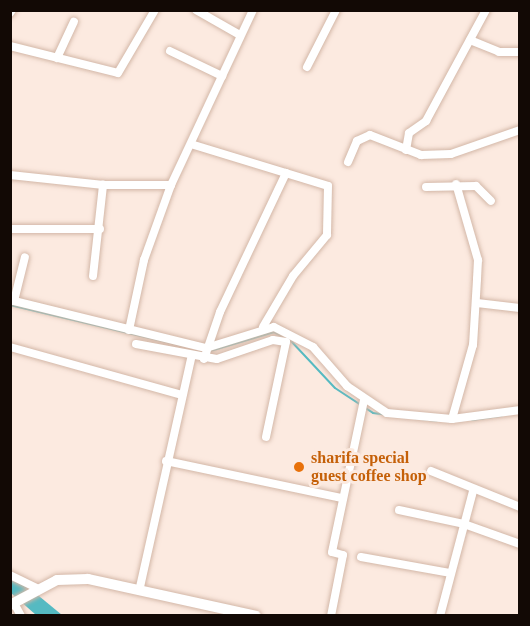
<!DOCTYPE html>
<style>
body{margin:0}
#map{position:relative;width:530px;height:626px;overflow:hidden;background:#fceae0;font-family:Georgia,serif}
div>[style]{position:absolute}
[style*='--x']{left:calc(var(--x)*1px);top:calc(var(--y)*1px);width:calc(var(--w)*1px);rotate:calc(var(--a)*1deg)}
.water>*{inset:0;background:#55bac2}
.stream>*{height:2px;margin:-1px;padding:0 1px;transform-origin:1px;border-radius:1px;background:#55bac2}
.roads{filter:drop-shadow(0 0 2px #d3b7a7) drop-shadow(0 0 2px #d3b7a7)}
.street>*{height:8px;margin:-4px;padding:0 4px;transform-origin:4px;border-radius:4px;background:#fff}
.secondary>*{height:10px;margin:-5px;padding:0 5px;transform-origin:5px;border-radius:5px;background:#fff}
.dots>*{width:16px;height:16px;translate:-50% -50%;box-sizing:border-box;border:3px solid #fceae0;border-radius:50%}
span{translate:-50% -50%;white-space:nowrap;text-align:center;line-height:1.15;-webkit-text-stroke:6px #fceae0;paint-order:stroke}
.food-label{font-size:16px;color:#c56008;font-weight:700}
.left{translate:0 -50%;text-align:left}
.frame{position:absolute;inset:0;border:12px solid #120905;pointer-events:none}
</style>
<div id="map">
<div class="water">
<i style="clip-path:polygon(10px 580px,28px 587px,62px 615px,36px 615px,11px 593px)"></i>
</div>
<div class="stream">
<i style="--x:10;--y:305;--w:179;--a:13.3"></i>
<i style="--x:210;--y:351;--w:67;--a:-16.5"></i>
<i style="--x:274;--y:332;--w:19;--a:28"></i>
<i style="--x:291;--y:341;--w:64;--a:46.9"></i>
<i style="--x:335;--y:388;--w:45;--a:33.3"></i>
<i style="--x:373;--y:413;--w:64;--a:7.2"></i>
<i style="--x:472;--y:420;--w:30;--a:-8"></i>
</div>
<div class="roads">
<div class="street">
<i style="--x:196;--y:10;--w:48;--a:29.7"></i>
<i style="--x:10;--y:13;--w:4;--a:-56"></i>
<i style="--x:470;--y:40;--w:31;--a:22"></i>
<i style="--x:499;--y:52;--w:21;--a:0"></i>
<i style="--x:10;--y:46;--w:111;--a:14"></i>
<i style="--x:118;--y:73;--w:73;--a:-59.6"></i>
<i style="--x:170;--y:51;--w:58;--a:25.7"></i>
<i style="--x:57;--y:58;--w:40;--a:-65"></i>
<i style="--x:307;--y:67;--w:64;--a:-63"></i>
<i style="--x:194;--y:145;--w:140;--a:17"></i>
<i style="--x:328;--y:186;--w:49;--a:91.2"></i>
<i style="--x:327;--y:235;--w:53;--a:129.7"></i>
<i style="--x:293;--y:276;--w:59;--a:120.5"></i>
<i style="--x:406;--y:150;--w:17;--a:-80"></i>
<i style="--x:409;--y:133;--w:21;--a:-35"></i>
<i style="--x:426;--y:121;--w:126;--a:-61.6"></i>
<i style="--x:348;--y:162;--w:23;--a:-67"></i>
<i style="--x:357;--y:141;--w:14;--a:-25"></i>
<i style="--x:370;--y:135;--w:55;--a:21.4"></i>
<i style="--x:421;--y:155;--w:30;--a:-2"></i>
<i style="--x:451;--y:154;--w:73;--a:-19.2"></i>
<i style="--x:10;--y:175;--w:94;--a:6.1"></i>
<i style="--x:103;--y:185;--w:68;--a:0"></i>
<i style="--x:426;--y:187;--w:50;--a:-1.1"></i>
<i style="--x:476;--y:186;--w:21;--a:45"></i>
<i style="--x:10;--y:229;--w:90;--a:0"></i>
<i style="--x:93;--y:276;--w:92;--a:-83.7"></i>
<i style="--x:10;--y:300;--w:202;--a:13.8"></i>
<i style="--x:206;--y:348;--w:71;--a:-17.2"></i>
<i style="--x:274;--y:327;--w:44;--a:27.1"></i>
<i style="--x:313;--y:347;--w:52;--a:48.9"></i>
<i style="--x:347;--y:386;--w:48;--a:34"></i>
<i style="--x:387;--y:413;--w:65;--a:5.3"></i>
<i style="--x:452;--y:419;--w:69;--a:-7.5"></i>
<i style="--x:14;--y:301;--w:45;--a:-76"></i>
<i style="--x:477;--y:303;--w:43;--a:6.6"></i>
<i style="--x:129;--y:330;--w:72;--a:-77.9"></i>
<i style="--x:144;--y:260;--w:80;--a:-70.2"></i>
<i style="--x:171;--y:185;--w:193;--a:-64.9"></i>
<i style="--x:136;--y:344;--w:82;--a:10.5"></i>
<i style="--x:217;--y:359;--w:59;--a:-18.7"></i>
<i style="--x:273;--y:340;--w:13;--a:9"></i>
<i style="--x:286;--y:342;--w:97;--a:101.9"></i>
<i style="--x:10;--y:347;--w:179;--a:15.6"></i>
<i style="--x:204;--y:359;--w:50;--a:-71.2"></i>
<i style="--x:220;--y:312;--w:154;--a:-64.6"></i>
<i style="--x:452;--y:419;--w:77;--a:-74.2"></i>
<i style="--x:473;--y:345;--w:66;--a:-86.5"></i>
<i style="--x:477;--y:279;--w:19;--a:-87"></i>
<i style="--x:478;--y:260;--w:79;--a:-106.1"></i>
<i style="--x:166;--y:461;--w:180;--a:11.9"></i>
<i style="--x:431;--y:471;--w:96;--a:22"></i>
<i style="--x:399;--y:510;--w:66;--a:12.2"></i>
<i style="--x:464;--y:524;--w:59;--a:19.7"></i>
<i style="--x:361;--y:557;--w:90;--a:10.2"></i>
<i style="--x:10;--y:575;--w:32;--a:26"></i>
<i style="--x:140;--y:587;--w:235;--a:-77.4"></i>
<i style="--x:15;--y:605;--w:13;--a:61"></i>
<i style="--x:331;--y:616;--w:62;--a:-78.9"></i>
<i style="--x:343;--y:555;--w:11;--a:-165"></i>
<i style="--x:332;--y:552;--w:155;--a:-78.1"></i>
<i style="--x:440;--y:616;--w:129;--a:-75.2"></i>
</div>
<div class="secondary">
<i style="--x:10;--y:605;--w:53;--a:-28"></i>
<i style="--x:57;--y:580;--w:31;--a:-2"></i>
<i style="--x:88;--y:579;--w:172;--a:12.4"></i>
</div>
</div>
<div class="dots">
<i style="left:299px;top:467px;background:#e8710a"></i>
</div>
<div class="food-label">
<span class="left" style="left:311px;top:467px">sharifa special<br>guest coffee shop</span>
</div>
<div class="frame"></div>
</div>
